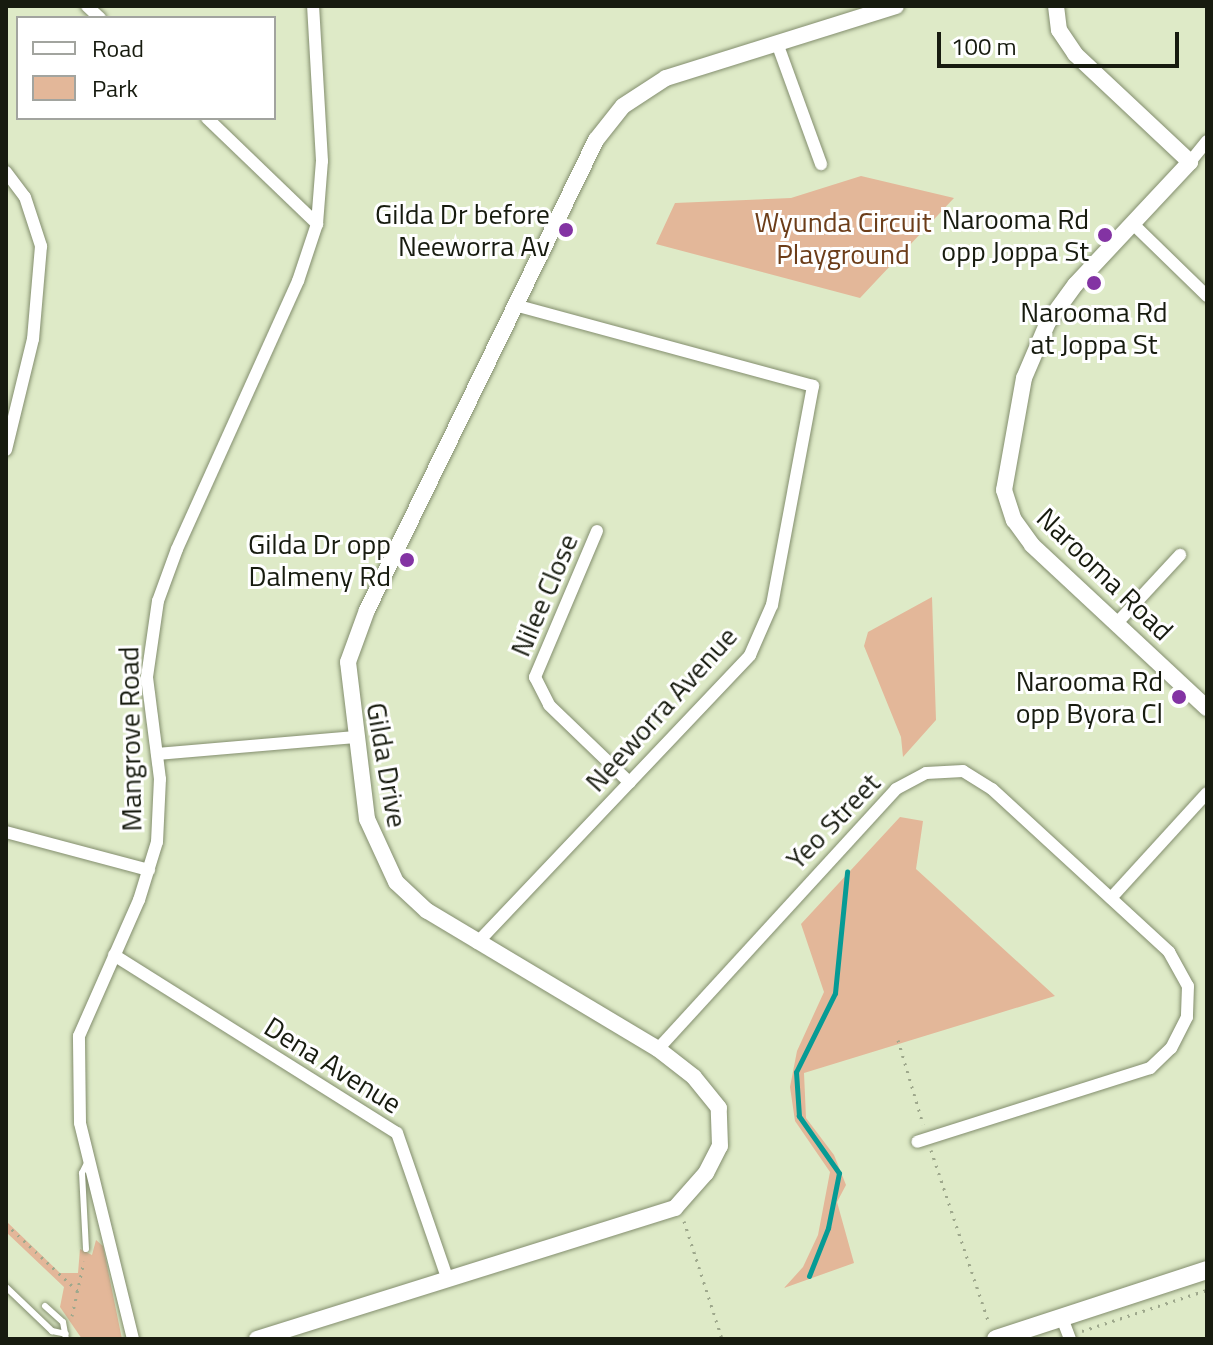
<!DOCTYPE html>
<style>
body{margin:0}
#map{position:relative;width:1213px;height:1345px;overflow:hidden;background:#deeac7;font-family:"Titillium Web",sans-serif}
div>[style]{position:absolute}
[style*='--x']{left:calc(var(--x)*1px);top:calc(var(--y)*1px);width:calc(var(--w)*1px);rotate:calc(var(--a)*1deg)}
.green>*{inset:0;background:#e3b799}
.stream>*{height:5px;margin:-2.5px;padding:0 2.5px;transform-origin:2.5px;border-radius:2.5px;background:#069b95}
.path>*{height:3px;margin-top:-1.5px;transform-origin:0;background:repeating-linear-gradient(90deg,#9ea88c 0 2px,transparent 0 8px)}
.roads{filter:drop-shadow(0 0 2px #838e6e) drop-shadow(0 0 2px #838e6e)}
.service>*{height:6px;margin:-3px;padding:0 3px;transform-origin:3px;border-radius:3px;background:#fff}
.minor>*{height:12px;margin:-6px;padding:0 6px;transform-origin:6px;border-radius:6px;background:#fff}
.tertiary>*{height:16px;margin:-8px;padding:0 8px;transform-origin:8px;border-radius:8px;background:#fff}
.secondary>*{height:18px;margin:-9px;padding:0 9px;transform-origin:9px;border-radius:9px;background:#fff}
.dots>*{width:22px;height:22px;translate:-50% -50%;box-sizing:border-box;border:4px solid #fff;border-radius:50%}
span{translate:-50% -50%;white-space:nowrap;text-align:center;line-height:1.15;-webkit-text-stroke:6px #fff;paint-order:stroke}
.poi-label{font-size:28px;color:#171b0f}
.right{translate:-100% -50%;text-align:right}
.park-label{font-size:28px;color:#6c3d19}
.street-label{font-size:28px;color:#171b0f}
.frame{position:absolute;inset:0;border:8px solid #171b0f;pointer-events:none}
.legend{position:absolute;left:16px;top:16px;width:260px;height:104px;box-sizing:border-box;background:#fff;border:2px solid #a2a49f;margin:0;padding:10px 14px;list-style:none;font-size:24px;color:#171b0f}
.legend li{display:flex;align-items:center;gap:16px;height:40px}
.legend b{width:40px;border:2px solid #a2a49f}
.scale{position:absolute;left:937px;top:32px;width:242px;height:36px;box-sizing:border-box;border:4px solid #171b0f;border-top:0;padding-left:10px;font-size:24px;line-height:28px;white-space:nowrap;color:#171b0f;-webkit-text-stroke:6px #fff;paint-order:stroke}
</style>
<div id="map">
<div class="green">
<i style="clip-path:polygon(861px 176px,954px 198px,860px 298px,656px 244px,675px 203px,791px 198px)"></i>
<i style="clip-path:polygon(932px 597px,936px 720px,903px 757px,901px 737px,864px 646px,868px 632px)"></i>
<i style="clip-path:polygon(900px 817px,923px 821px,916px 869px,1055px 996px,804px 1073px,806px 1118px,834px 1155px,846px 1185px,837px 1202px,854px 1263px,784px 1288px,803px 1267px,818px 1235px,830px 1172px,795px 1121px,790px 1087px,797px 1051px,824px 992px,801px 924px)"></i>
<i style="clip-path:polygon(6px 1221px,60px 1273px,78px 1273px,80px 1249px,92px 1255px,96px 1240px,103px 1246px,122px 1339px,82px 1339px,60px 1307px,64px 1287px,6px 1232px)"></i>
</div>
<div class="stream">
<i style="--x:809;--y:1276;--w:52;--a:-68.4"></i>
<i style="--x:828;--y:1228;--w:56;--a:-78.7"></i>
<i style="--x:839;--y:1173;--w:70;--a:-125.1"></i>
<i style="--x:799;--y:1116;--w:44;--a:-93.9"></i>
<i style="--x:796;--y:1072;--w:88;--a:-63.7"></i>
<i style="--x:835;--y:993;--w:122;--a:-84.3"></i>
</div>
<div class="path">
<i style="--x:898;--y:1040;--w:88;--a:73.4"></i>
<i style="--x:931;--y:1150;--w:182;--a:71.5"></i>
<i style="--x:684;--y:1221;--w:124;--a:72.1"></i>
<i style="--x:6;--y:1224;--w:101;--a:43"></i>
<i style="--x:72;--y:1316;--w:56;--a:-77.7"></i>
<i style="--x:1082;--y:1331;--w:132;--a:-18.2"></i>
</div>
<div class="roads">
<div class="service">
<i style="--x:86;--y:1249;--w:76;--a:-93"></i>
<i style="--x:82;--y:1173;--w:13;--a:-63"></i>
<i style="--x:6;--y:1287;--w:64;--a:43.7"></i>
<i style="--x:52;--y:1331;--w:14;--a:12"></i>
<i style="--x:45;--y:1306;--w:24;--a:42"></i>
<i style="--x:63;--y:1322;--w:17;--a:80"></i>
</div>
<div class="minor">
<i style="--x:87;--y:6;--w:18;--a:43"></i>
<i style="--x:777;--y:43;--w:129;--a:70"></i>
<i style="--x:207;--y:118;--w:153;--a:43.9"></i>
<i style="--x:1190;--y:162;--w:27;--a:-51"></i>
<i style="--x:6;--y:172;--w:31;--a:53"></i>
<i style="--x:25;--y:197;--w:52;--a:71.9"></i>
<i style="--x:41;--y:246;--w:93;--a:94.9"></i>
<i style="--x:33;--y:339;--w:114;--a:103.7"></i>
<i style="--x:1132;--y:223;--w:105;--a:44.2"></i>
<i style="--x:597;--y:531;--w:159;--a:113"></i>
<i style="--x:535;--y:677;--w:31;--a:63"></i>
<i style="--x:549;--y:705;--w:112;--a:43.9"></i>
<i style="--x:1117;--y:623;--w:93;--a:-47.2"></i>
<i style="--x:157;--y:754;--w:199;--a:-4.9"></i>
<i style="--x:6;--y:832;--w:148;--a:14.9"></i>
<i style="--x:1111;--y:898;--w:142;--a:-47.6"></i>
<i style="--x:477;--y:943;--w:397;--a:-46.5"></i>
<i style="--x:750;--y:655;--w:55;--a:-66.3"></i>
<i style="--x:772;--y:605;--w:223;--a:-79.4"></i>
<i style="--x:813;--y:386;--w:306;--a:-164.8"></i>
<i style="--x:114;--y:955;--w:334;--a:32.2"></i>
<i style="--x:397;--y:1133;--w:152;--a:70.9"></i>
<i style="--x:658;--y:1049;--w:352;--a:-47.5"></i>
<i style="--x:896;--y:789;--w:34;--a:-28"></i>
<i style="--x:926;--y:773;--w:37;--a:-3"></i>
<i style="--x:963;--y:771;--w:34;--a:32"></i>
<i style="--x:992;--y:789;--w:241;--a:42.6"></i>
<i style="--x:1169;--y:952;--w:39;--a:61"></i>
<i style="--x:1188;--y:986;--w:31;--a:92"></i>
<i style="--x:1187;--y:1017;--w:35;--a:117"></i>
<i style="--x:1171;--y:1048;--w:29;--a:136"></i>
<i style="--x:1150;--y:1068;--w:244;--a:162.4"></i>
<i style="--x:1062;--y:1318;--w:22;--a:69"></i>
<i style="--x:133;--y:1339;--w:222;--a:-103.8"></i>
<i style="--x:80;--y:1123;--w:87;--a:-90.7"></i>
<i style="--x:79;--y:1036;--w:149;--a:-66.2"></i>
<i style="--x:139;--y:900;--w:61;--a:-72.8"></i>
<i style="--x:157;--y:842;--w:63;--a:-87.3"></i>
<i style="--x:160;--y:779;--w:103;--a:-97.3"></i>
<i style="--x:147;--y:677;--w:77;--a:-81.8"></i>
<i style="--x:158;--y:601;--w:55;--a:-69.9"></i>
<i style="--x:177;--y:549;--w:294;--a:-65.7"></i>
<i style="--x:298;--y:281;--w:60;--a:-71.6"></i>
<i style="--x:317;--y:224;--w:63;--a:-85.5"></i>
<i style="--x:322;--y:161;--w:155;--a:-93.3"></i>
</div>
<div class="tertiary">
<i style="--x:1056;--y:6;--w:24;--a:83"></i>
<i style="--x:1059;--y:30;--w:29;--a:56"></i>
<i style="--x:1075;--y:54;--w:158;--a:43.2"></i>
<i style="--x:1190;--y:162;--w:168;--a:133.1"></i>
<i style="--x:1075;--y:285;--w:46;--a:126.1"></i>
<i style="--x:1048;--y:322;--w:61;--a:113.2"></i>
<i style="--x:1024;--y:378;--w:114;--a:100.1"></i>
<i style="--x:1004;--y:490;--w:32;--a:72"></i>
<i style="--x:1014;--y:520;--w:31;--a:54"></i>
<i style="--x:1032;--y:545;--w:239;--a:43"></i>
<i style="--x:257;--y:1339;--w:438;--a:-17.4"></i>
<i style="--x:675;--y:1208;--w:47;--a:-48.5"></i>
<i style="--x:706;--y:1173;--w:30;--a:-63"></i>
<i style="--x:720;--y:1146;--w:38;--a:-92"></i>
<i style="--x:719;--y:1108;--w:40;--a:-129"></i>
<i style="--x:694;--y:1077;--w:46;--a:-142.1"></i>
<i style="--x:658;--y:1049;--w:269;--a:-149.1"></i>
<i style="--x:427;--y:911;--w:42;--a:-136.9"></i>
<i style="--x:396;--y:882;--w:69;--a:-114.7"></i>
<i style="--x:367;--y:819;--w:158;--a:-96.9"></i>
<i style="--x:348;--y:662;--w:55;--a:-69.9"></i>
<i style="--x:367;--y:610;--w:523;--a:-64.02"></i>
<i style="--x:596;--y:140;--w:43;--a:-51.5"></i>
<i style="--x:623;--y:106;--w:51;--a:-33.1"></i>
<i style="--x:666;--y:78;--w:241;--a:-17.4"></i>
</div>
<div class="secondary">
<i style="--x:996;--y:1339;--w:222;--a:-18.1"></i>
</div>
</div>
<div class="dots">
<i style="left:566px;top:230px;background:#8333a3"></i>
<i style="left:1105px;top:235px;background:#8333a3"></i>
<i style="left:1094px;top:283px;background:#8333a3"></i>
<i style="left:407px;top:560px;background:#8333a3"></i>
<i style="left:1179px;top:697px;background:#8333a3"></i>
</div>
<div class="poi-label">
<span class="right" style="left:550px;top:230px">Gilda Dr before<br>Neeworra Av</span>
<span class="right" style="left:1089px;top:235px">Narooma Rd<br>opp Joppa St</span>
<span style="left:1094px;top:328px">Narooma Rd<br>at Joppa St</span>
<span class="right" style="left:391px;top:560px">Gilda Dr opp<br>Dalmeny Rd</span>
<span class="right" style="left:1163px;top:697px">Narooma Rd<br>opp Byora Cl</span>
</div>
<div class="park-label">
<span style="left:843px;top:238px">Wyunda Circuit<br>Playground</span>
</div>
<div class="street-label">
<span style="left:1105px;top:574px;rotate:44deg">Narooma Road</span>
<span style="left:544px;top:595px;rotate:-67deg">Nilee Close</span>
<span style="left:661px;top:709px;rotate:-48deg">Neeworra Avenue</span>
<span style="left:130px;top:739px;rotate:-91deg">Mangrove Road</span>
<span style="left:387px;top:765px;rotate:80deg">Gilda Drive</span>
<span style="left:833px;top:821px;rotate:-46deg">Yeo Street</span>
<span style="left:333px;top:1065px;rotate:32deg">Dena Avenue</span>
</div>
<div class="frame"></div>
<ul class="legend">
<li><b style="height:10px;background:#fff"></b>Road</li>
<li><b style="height:22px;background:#e3b799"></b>Park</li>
</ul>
<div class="scale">100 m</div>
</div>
